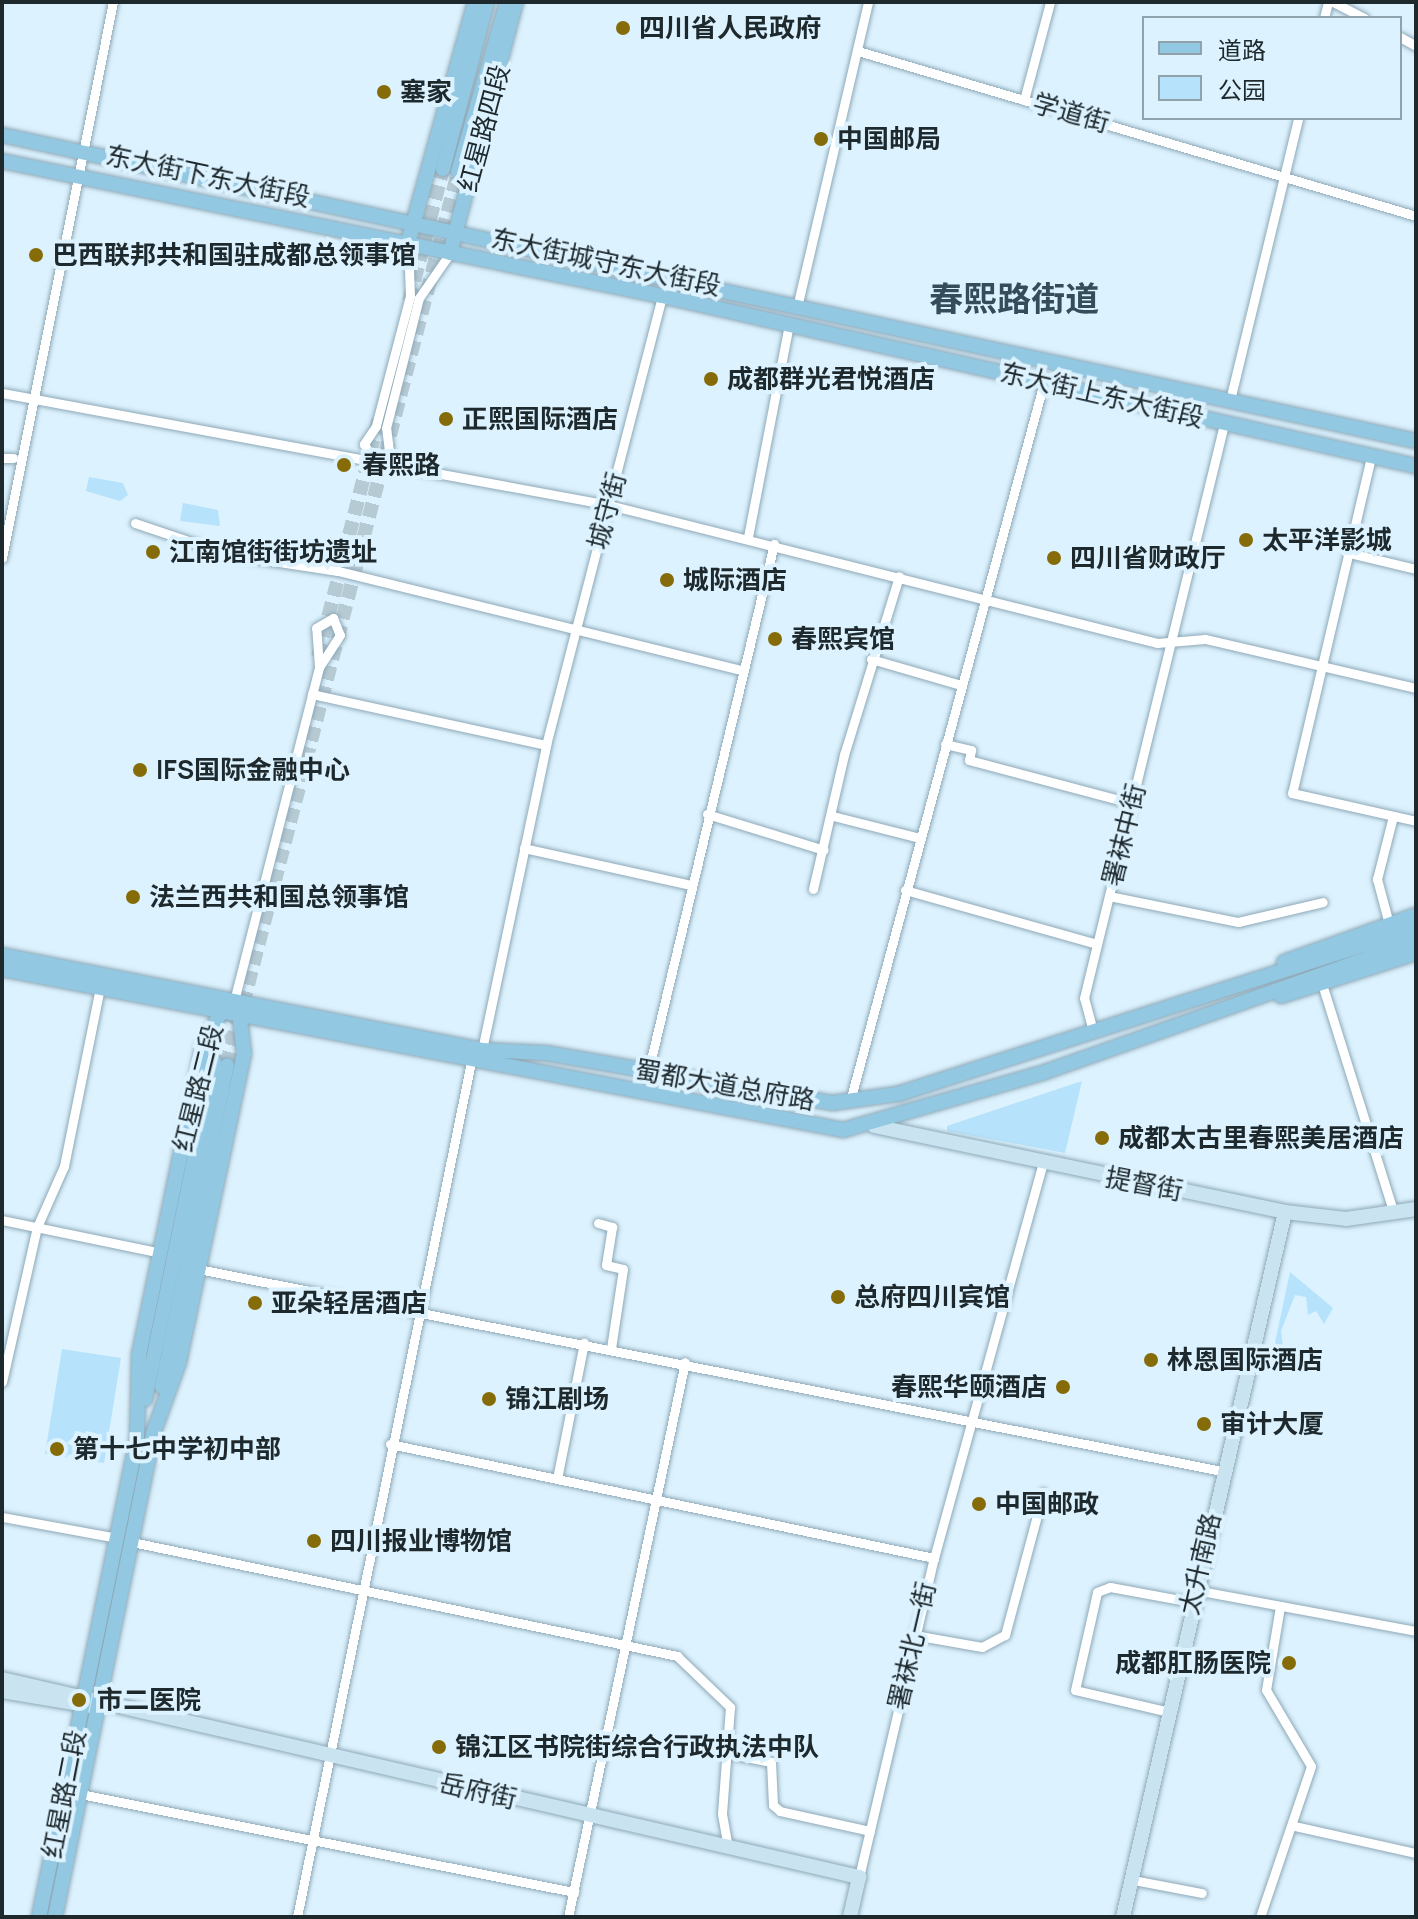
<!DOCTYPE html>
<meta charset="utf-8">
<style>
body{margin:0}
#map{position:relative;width:1418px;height:1919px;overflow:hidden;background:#dcf2fe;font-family:Manrope,"Noto Sans SC",sans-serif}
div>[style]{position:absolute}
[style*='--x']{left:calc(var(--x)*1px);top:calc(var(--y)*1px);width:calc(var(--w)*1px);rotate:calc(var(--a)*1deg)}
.green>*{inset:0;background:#b6e2fb}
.primary-tunnel>*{height:14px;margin-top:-7px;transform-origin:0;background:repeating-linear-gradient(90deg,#b6cad4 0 14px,transparent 0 21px)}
.roads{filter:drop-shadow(0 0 2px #8ea8b7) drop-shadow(0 0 2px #8ea8b7)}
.street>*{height:9px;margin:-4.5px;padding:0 4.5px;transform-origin:4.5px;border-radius:4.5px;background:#fff}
.secondary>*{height:14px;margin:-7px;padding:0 7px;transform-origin:7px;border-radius:7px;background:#c9e3f1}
.primary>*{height:14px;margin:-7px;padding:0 7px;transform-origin:7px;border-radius:7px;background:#92c8e2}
.dots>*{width:22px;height:22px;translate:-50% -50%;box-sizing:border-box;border:4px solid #dcf2fe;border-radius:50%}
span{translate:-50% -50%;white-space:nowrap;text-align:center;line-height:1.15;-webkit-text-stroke:8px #dcf2fe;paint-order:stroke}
.poi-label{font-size:26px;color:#1e292e;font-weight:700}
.left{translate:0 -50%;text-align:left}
.right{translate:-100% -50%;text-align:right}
.street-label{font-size:26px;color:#1e292e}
.district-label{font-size:34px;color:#354d5a;font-weight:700}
.frame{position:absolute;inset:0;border:4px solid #1e292e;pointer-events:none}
.legend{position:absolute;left:1142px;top:16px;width:260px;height:104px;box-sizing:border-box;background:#dcf2fe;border:2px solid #90a2ab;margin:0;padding:10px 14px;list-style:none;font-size:24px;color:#1e292e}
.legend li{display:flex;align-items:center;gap:16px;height:40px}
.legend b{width:40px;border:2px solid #90a2ab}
</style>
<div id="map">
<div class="green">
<i style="clip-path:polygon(89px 477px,123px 483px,128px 495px,120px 501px,86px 491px)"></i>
<i style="clip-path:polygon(183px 503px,218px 510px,220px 526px,180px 521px)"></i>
<i style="clip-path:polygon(1082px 1081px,1065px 1153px,947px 1131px,947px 1126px)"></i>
<i style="clip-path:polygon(1290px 1272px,1333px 1308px,1324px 1324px,1316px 1311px,1308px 1315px,1306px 1297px,1295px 1295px,1281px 1331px,1285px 1363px,1269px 1371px)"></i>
<i style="clip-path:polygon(62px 1349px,121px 1358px,104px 1463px,45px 1454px)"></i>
</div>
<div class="primary-tunnel">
<i style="--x:409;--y:301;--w:136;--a:-75.6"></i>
<i style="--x:318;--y:657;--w:247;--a:-75.7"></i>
<i style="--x:214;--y:1062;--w:61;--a:-75.7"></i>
<i style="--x:227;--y:1066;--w:923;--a:-75.51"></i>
</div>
<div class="roads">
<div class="street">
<i style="--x:1333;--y:2;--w:35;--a:27"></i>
<i style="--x:1324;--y:18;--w:16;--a:-76"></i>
<i style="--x:1400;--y:37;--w:18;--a:29"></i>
<i style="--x:858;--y:51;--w:582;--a:16.47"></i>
<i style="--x:1024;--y:100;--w:101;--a:-75.1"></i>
<i style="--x:408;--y:242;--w:54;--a:87.9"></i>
<i style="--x:410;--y:296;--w:134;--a:104.7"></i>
<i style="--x:376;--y:426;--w:22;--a:124"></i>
<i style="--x:364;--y:444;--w:21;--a:59"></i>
<i style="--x:375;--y:462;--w:18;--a:-38"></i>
<i style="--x:389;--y:451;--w:23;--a:-97"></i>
<i style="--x:386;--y:428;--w:134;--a:-75.8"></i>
<i style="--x:419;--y:298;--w:55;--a:-55.4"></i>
<i style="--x:798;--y:303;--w:309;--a:-76.9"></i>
<i style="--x:2;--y:393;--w:617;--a:10.45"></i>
<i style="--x:609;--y:505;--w:565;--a:14.13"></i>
<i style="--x:1157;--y:643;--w:48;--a:-4.8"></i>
<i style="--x:1205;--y:639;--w:217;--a:13.1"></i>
<i style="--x:1231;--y:396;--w:286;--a:-76.4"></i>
<i style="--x:1371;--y:457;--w:345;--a:103.2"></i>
<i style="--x:1292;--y:793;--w:127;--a:12.7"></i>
<i style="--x:2;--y:458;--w:11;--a:0"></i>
<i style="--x:135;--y:523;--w:97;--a:18.6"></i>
<i style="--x:227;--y:554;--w:112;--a:8.7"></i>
<i style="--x:338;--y:571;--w:415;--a:13.8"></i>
<i style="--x:748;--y:537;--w:217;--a:-79.1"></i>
<i style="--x:1353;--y:554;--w:65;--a:13.4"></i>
<i style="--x:2;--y:558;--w:567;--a:-78.71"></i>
<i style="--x:871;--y:659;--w:94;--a:16.1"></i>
<i style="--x:312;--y:694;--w:239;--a:12.3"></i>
<i style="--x:945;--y:744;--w:27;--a:13"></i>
<i style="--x:971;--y:750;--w:10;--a:101"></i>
<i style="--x:969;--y:760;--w:168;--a:14.9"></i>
<i style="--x:707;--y:814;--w:122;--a:17.1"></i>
<i style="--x:833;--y:816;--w:89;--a:14.3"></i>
<i style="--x:524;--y:848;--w:171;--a:12.5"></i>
<i style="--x:813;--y:889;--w:138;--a:-77"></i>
<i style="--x:844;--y:755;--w:187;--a:-72.9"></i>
<i style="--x:905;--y:890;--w:199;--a:15.7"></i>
<i style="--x:1109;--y:896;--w:132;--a:11.4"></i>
<i style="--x:1238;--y:922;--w:87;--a:-13.2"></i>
<i style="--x:1389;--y:924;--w:47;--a:-104.9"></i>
<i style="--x:1377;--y:879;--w:65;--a:-75.7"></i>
<i style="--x:1322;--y:984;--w:241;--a:72.6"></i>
<i style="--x:234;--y:1001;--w:345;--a:-75.7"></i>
<i style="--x:319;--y:667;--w:39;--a:-94"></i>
<i style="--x:316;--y:628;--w:20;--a:-30"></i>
<i style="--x:333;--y:618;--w:18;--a:68"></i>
<i style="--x:340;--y:635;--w:38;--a:123"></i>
<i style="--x:1093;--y:1031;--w:34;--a:-105"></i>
<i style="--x:1084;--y:998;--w:591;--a:-76.29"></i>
<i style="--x:482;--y:1050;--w:312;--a:-78.1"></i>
<i style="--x:546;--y:745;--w:464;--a:-75.5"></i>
<i style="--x:648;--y:1072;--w:543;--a:-76.58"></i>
<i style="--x:850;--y:1101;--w:745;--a:-74.9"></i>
<i style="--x:2;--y:1220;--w:162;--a:11.7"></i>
<i style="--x:598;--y:1223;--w:15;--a:16"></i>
<i style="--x:612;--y:1227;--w:38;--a:99"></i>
<i style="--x:606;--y:1265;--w:17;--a:13"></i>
<i style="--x:623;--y:1269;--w:80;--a:98.6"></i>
<i style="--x:198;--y:1269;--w:1044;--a:11.16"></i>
<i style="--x:2;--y:1382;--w:159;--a:-77.3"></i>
<i style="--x:37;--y:1227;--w:67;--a:-66.1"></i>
<i style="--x:64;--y:1166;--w:182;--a:-78.6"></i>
<i style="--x:390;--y:1444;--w:556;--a:11.84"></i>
<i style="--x:557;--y:1479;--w:139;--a:-78.8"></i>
<i style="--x:2;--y:1517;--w:117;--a:10.3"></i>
<i style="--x:132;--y:1542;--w:557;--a:11.81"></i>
<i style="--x:677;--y:1656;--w:74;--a:43.9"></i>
<i style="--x:730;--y:1707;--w:107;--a:94.3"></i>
<i style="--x:722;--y:1814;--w:27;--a:80"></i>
<i style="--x:1195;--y:1590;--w:225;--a:10.5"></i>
<i style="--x:914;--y:1635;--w:69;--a:10"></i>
<i style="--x:982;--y:1647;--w:26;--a:-28"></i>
<i style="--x:1005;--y:1635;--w:147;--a:-75"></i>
<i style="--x:1165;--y:1711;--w:92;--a:-166.9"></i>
<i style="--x:1075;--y:1690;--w:100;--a:-77.3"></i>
<i style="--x:1097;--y:1592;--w:14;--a:-21"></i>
<i style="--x:1110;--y:1587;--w:82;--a:10.5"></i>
<i style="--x:726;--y:1753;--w:46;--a:11.3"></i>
<i style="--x:771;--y:1762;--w:43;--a:87.3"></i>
<i style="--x:773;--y:1805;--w:9;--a:41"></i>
<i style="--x:780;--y:1811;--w:92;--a:12.5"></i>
<i style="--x:80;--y:1794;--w:504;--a:11.22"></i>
<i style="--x:1295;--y:1826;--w:124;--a:12.6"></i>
<i style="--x:859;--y:1877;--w:328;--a:-76.8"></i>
<i style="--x:934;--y:1558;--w:408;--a:-74.6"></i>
<i style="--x:1133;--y:1880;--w:70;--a:10.7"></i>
<i style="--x:297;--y:1917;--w:873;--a:-78.5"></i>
<i style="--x:568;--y:1917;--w:567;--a:-78.1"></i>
<i style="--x:1260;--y:1917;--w:159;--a:-71.3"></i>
<i style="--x:1311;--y:1766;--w:88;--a:-120.6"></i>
<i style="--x:1266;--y:1690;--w:85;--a:-80.5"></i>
</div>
<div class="secondary">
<i style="--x:874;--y:1126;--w:420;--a:11.8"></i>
<i style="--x:1285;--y:1212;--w:61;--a:6.5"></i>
<i style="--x:1346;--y:1219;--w:71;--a:-8.1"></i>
<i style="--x:2;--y:1679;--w:880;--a:13.01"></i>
<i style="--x:859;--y:1877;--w:41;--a:102.7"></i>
<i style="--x:2;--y:1691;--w:91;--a:9.5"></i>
<i style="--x:1123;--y:1917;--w:723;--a:-77.06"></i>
</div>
<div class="primary">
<i style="--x:2;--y:135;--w:1447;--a:12.21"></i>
<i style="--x:2;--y:161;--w:674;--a:11.56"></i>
<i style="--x:662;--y:296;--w:773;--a:12.71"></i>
<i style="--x:443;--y:169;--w:173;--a:-75.2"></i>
<i style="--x:458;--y:172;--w:177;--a:-73.9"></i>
<i style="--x:408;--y:242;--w:249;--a:-74.4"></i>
<i style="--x:450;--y:253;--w:260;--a:-75.3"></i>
<i style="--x:2;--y:955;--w:489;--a:11.2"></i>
<i style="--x:482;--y:1050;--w:64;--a:2.7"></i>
<i style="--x:546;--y:1053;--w:290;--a:9.9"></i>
<i style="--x:832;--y:1103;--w:67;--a:-7.8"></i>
<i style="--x:898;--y:1094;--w:544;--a:-17.77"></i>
<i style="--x:1284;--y:962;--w:140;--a:-19.6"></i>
<i style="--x:2;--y:969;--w:856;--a:10.84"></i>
<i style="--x:843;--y:1130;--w:210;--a:-16"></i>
<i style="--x:1045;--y:1072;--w:393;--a:-19.4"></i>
<i style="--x:1281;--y:996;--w:142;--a:-17.7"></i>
<i style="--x:162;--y:1387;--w:328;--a:-78.6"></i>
<i style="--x:145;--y:1399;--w:344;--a:-78.4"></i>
<i style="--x:39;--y:1917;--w:488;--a:-78.4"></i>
<i style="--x:137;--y:1439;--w:84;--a:-88.6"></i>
<i style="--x:139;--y:1355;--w:315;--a:-78.3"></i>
<i style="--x:203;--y:1047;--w:44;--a:-62.9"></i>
<i style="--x:55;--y:1917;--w:493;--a:-78.5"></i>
<i style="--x:153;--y:1434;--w:77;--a:-70.1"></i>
<i style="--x:179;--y:1362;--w:315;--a:-78.1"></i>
<i style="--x:244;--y:1054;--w:43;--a:-96.6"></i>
</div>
</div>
<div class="dots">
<i style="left:623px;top:28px;background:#856c09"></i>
<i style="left:384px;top:92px;background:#856c09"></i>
<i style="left:821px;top:139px;background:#856c09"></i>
<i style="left:36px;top:255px;background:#856c09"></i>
<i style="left:711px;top:379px;background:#856c09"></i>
<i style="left:446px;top:419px;background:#856c09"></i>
<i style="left:344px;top:465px;background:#856c09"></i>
<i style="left:1246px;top:540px;background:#856c09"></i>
<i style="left:153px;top:552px;background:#856c09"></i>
<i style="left:1054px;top:558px;background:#856c09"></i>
<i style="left:667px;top:580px;background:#856c09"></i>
<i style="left:775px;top:639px;background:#856c09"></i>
<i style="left:140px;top:770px;background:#856c09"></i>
<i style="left:133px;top:897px;background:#856c09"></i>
<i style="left:1102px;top:1138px;background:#856c09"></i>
<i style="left:838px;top:1297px;background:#856c09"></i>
<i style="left:255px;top:1303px;background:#856c09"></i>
<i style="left:1151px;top:1360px;background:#856c09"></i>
<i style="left:1063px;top:1387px;background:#856c09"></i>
<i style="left:489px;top:1399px;background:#856c09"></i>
<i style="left:1204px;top:1424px;background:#856c09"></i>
<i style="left:57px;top:1449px;background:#856c09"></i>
<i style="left:979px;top:1504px;background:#856c09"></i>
<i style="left:314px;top:1541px;background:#856c09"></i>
<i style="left:1289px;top:1663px;background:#856c09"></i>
<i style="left:79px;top:1700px;background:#856c09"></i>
<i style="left:439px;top:1747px;background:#856c09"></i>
</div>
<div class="poi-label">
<span class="left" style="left:639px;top:28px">四川省人民政府</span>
<span class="left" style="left:400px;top:92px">塞家</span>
<span class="left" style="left:837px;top:139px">中国邮局</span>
<span class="left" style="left:52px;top:255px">巴西联邦共和国驻成都总领事馆</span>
<span class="left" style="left:727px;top:379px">成都群光君悦酒店</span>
<span class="left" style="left:462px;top:419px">正熙国际酒店</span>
<span class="left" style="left:362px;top:465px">春熙路</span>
<span class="left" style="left:1262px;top:540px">太平洋影城</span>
<span class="left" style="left:169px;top:552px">江南馆街街坊遗址</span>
<span class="left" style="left:1070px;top:558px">四川省财政厅</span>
<span class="left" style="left:683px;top:580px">城际酒店</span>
<span class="left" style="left:791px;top:639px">春熙宾馆</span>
<span class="left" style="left:156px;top:770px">IFS国际金融中心</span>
<span class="left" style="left:149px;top:897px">法兰西共和国总领事馆</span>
<span class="left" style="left:1118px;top:1138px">成都太古里春熙美居酒店</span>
<span class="left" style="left:854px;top:1297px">总府四川宾馆</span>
<span class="left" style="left:271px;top:1303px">亚朵轻居酒店</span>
<span class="left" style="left:1167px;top:1360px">林恩国际酒店</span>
<span class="right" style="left:1047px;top:1387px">春熙华颐酒店</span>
<span class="left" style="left:505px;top:1399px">锦江剧场</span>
<span class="left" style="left:1220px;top:1424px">审计大厦</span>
<span class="left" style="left:73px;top:1449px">第十七中学初中部</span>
<span class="left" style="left:995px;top:1504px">中国邮政</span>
<span class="left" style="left:330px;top:1541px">四川报业博物馆</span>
<span class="right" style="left:1271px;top:1663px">成都肛肠医院</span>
<span class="left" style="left:97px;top:1700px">市二医院</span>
<span class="left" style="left:455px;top:1747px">锦江区书院街综合行政执法中队</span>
</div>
<div class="street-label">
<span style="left:1071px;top:113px;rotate:16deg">学道街</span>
<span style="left:484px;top:128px;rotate:-75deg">红星路四段</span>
<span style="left:208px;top:176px;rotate:12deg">东大街下东大街段</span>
<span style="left:606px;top:262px;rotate:12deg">东大街城守东大街段</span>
<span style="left:1102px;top:395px;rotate:13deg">东大街上东大街段</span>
<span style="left:607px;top:511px;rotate:-75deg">城守街</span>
<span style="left:1124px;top:835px;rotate:-76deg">署袜中街</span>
<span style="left:725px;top:1085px;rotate:10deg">蜀都大道总府路</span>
<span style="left:198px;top:1088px;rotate:-76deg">红星路二段</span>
<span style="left:1144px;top:1184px;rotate:11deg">提督街</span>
<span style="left:1200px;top:1564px;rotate:-77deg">太升南路</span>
<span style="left:912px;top:1646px;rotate:-77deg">署袜北一街</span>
<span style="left:478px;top:1791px;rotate:13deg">岳府街</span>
<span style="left:64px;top:1794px;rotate:-79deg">红星路二段</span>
</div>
<div class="district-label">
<span style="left:1014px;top:299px">春熙路街道</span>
</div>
<div class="frame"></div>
<ul class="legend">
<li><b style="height:10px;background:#92c8e2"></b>道路</li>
<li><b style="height:22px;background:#b6e2fb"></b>公园</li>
</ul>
</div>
